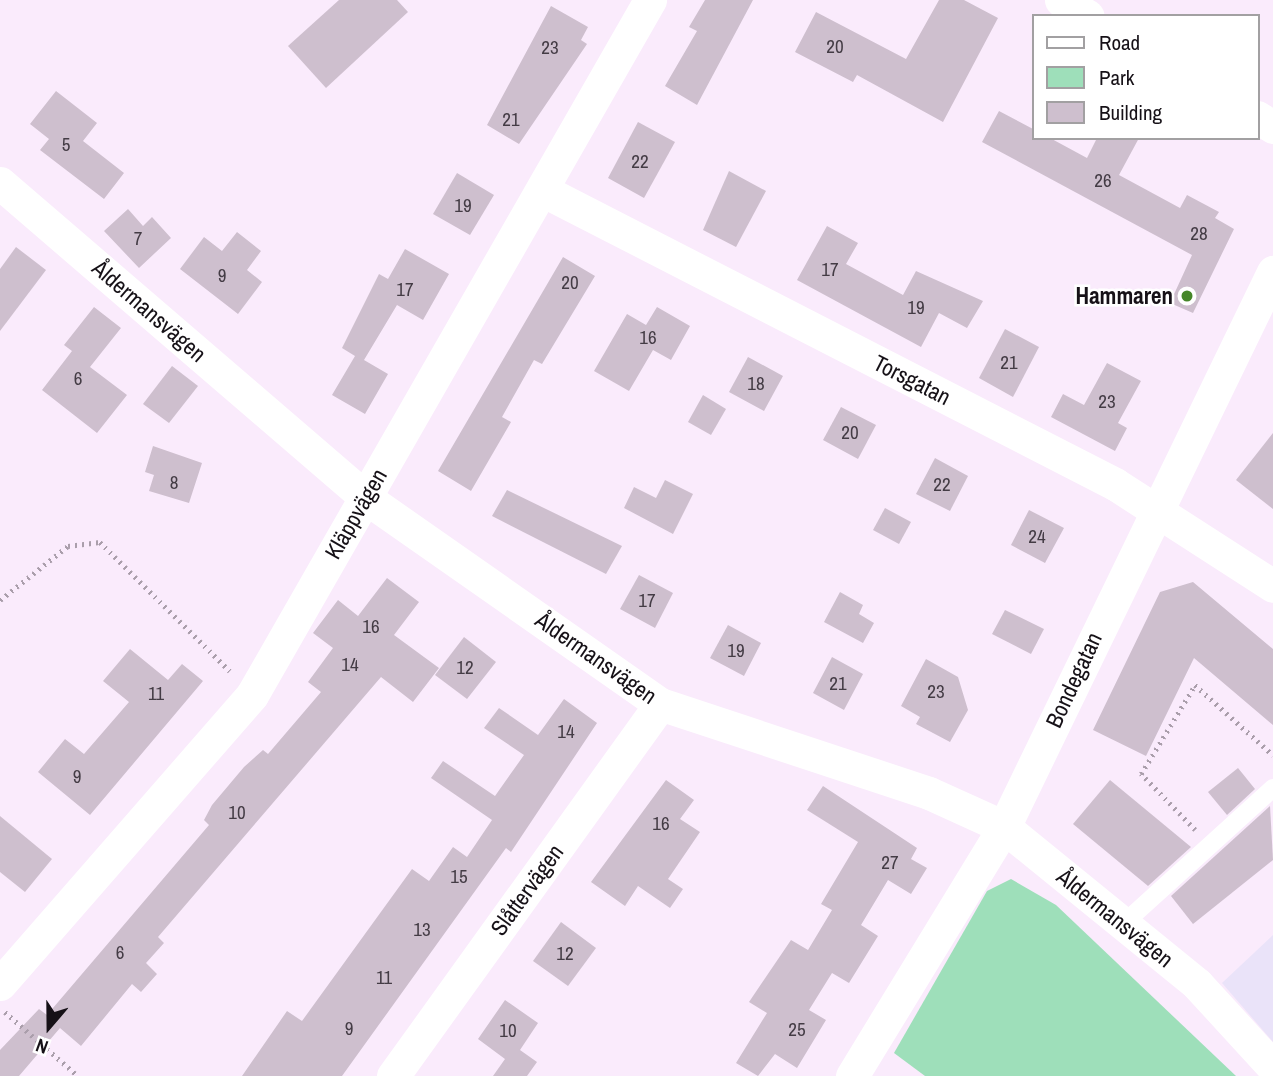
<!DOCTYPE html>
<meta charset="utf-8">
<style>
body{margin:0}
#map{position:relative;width:1273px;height:1076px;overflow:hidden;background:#faebfc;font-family:"Archivo Narrow",sans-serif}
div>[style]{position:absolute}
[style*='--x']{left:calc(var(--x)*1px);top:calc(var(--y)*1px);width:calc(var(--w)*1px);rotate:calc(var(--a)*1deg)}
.education>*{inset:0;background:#eae3f9}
.green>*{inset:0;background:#9edfba}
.building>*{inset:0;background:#cebfce}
.path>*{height:4.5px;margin-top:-2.25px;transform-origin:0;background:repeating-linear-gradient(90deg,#aa9eab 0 2px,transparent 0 7px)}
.lane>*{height:18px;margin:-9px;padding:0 9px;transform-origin:9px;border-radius:9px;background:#fff}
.street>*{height:33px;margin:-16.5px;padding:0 16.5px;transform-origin:16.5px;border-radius:16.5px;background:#fff}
.dots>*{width:19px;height:19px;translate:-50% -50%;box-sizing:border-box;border:4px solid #fff;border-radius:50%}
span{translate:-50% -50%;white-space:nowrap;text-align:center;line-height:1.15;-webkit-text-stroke:5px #fff;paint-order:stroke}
.number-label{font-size:19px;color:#443c45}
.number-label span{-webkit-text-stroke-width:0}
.poi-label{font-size:23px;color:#161117;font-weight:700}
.right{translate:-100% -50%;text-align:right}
.street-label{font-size:23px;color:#161117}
.legend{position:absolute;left:1032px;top:14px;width:228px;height:126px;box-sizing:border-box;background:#fff;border:2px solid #a2a0a2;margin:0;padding:9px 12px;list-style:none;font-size:21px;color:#161117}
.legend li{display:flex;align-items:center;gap:14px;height:35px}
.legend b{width:35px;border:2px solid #a2a0a2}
.north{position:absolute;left:14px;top:992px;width:70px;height:70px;-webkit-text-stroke:5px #fff;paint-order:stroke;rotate:200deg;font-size:19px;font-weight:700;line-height:28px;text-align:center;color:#161117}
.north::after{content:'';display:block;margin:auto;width:24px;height:32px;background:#161117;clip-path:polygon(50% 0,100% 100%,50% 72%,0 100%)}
</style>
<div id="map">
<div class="education">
<i style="clip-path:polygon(1273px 935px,1273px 1042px,1222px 983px)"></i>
</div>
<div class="green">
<i style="clip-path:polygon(1011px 879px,1056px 905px,1236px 1076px,925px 1076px,894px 1053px,987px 891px)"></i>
</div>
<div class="building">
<i style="clip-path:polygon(339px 0,397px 0,408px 12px,326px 88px,288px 46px)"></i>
<i style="clip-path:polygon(705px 0,753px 0,697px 105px,665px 86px,697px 31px,689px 27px)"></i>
<i style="clip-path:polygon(939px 0,964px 0,998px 18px,943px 122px,857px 75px,853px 82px,795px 52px,816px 12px,906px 59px)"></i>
<i style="clip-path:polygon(551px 6px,588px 27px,581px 40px,587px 44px,519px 144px,487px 125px)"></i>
<i style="clip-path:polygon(56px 91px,97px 123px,83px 141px,124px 173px,104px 199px,40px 150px,49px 139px,30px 124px)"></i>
<i style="clip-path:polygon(999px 111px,1033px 129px,1033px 138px,1050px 138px,1087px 158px,1097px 138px,1139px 138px,1119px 175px,1180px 208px,1187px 195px,1219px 212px,1215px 218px,1234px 229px,1193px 313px,1170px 303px,1192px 255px,982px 142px)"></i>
<i style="clip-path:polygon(638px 122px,675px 142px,644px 198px,608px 178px)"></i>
<i style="clip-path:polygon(729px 171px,766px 191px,736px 247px,703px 230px)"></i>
<i style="clip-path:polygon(457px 173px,494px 195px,470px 235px,433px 214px)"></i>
<i style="clip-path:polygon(128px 209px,143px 226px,152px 217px,171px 238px,139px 268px,104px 231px)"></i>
<i style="clip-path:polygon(827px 226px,858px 243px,846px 264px,903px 295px,916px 271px,983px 301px,967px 328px,939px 313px,921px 347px,797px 280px)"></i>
<i style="clip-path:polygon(237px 232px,261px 251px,247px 270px,262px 282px,238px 314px,180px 269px,204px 237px,222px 251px)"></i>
<i style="clip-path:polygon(16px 247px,46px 270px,0 331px,0 269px)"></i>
<i style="clip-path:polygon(405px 249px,449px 274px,423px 320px,397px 305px,364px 360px,388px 374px,365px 414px,332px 395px,355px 356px,342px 348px,379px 274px,388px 279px)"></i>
<i style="clip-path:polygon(563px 257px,595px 276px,542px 364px,534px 360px,502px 417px,511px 422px,471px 491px,438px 471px)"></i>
<i style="clip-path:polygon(94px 307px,121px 328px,90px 367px,127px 395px,97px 433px,42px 390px,72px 351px,64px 345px)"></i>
<i style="clip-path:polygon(657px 307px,690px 326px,671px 360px,653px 350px,629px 391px,594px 371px,627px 314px,646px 325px)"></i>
<i style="clip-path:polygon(1005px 329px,1039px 347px,1013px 397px,979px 378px)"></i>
<i style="clip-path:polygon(748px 357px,783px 376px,764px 411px,729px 392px)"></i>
<i style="clip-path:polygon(1107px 363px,1141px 381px,1118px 423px,1127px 428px,1115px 451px,1051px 417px,1063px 394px,1084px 405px)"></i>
<i style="clip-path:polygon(172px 366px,198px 386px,169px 423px,143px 404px)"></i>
<i style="clip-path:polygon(703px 395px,726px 409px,711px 435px,688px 422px)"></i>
<i style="clip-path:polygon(841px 407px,876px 425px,858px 459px,823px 440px)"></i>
<i style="clip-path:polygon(1273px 433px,1273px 509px,1236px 480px)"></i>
<i style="clip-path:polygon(153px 446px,202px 463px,189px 503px,149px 491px,154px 475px,145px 472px)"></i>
<i style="clip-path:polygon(935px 458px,968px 476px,950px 511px,916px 494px)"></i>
<i style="clip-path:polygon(665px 480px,693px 494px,673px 534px,624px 508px,634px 487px,656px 498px)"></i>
<i style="clip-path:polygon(507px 490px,622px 546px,606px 574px,492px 516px)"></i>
<i style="clip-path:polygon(885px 508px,911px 522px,899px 544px,873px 530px)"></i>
<i style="clip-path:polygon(1029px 510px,1064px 528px,1045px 563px,1011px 545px)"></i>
<i style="clip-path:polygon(639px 575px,673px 593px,655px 628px,620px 609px)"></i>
<i style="clip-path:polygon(387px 578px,419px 602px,394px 635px,439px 668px,413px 702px,381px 677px,158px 937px,164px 943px,146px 963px,157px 974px,141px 992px,132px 984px,81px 1046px,60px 1028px,19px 1076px,0 1076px,0 1050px,39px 1009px,47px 1015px,209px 825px,204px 820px,212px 805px,244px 767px,263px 750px,268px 754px,321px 692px,308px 682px,333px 648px,313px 633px,338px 600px,358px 616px)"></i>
<i style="clip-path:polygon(1193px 582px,1273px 649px,1273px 725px,1194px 658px,1146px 756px,1093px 730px,1160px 592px)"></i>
<i style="clip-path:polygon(840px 592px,863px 605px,859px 614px,874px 623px,863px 643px,824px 622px)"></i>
<i style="clip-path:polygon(1005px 610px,1044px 629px,1031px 654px,992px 634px)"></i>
<i style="clip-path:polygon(728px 625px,761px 643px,744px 676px,710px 658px)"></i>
<i style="clip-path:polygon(464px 637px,496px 662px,467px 699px,435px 675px)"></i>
<i style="clip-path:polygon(130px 649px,168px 680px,182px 664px,203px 681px,90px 815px,38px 772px,65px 739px,84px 754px,129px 702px,103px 681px)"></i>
<i style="clip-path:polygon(832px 657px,863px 674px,844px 710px,813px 693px)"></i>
<i style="clip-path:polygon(926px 659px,958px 677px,968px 710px,950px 742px,916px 724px,920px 717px,901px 706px)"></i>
<i style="clip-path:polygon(564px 699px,597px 723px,511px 852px,506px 848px,342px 1076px,242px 1076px,287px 1011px,302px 1021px,412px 869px,429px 881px,453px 847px,467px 857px,492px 820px,431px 778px,443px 761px,495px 796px,524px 755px,484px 728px,499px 708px,538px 735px)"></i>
<i style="clip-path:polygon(1238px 768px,1255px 789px,1227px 815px,1208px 792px)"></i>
<i style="clip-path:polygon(666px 780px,694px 800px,680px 819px,700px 832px,668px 879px,683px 889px,670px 908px,638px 886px,625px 906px,591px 882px)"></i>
<i style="clip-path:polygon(1110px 780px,1191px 847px,1148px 886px,1073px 824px)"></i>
<i style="clip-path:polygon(823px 786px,917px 848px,911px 859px,927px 868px,911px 894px,888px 880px,861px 925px,878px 936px,849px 983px,832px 973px,809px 1010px,826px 1020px,797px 1068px,775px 1054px,758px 1076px,736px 1063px,767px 1013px,749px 1002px,791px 940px,808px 950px,832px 910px,821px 904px,858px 842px,807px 810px)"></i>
<i style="clip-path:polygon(1270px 806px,1273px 860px,1193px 924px,1171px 896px)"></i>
<i style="clip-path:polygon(0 816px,52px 859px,25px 892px,0 872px)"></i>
<i style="clip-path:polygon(561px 922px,596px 948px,568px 986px,533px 961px)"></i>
<i style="clip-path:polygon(505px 1000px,538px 1023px,520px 1050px,537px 1062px,527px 1076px,493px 1076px,505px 1059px,478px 1039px)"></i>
</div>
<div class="path">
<i style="--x:0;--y:600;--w:87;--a:-38.5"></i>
<i style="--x:68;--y:546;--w:32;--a:-7"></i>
<i style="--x:100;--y:542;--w:183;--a:44.8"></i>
<i style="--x:1195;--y:830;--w:78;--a:-134"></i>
<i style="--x:1141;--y:774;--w:104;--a:-58.8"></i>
<i style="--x:1195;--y:685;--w:105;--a:41.9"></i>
<i style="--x:5;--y:1012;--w:97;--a:41.2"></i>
</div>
<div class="lane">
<i style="--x:1122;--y:925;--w:204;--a:-42.2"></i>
</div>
<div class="street">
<i style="--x:1061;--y:0;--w:31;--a:31"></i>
<i style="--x:1257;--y:117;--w:19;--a:32"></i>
<i style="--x:0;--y:183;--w:483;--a:40.7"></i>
<i style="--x:366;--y:498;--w:359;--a:35"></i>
<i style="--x:660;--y:704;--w:283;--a:18.3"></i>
<i style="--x:929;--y:793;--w:82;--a:24.4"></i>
<i style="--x:1004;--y:827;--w:249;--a:39.1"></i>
<i style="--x:1197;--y:984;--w:113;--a:47.5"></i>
<i style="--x:542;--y:190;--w:644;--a:27.16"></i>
<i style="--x:1115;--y:484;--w:188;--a:32.8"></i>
<i style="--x:0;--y:984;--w:383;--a:-48.9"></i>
<i style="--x:252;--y:695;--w:801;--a:-60.2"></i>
<i style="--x:393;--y:1076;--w:458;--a:-54.3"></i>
<i style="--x:852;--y:1076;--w:292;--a:-58.6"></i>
<i style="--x:1004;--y:827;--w:617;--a:-64.14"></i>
</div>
<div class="dots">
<i style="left:1187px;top:296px;background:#458628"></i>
</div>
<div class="number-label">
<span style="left:835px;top:47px">20</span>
<span style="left:550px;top:48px">23</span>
<span style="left:511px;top:120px">21</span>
<span style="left:66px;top:145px">5</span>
<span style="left:640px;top:162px">22</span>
<span style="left:1103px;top:181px">26</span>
<span style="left:463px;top:206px">19</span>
<span style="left:1199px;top:234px">28</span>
<span style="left:138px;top:239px">7</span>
<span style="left:830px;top:270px">17</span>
<span style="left:222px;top:276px">9</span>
<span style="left:570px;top:283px">20</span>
<span style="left:405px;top:290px">17</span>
<span style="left:916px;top:308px">19</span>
<span style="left:648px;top:338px">16</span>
<span style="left:1009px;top:363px">21</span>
<span style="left:78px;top:379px">6</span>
<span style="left:756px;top:384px">18</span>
<span style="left:1107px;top:402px">23</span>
<span style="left:850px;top:433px">20</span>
<span style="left:174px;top:483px">8</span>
<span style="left:942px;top:485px">22</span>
<span style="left:1037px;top:537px">24</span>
<span style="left:647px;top:601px">17</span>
<span style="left:371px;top:627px">16</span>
<span style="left:736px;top:651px">19</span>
<span style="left:350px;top:665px">14</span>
<span style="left:465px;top:668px">12</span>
<span style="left:838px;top:684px">21</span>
<span style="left:936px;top:692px">23</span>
<span style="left:156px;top:694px">11</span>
<span style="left:566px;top:732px">14</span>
<span style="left:77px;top:777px">9</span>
<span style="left:237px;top:813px">10</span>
<span style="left:661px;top:824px">16</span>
<span style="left:890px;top:863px">27</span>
<span style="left:459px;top:877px">15</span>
<span style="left:422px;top:930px">13</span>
<span style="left:120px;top:953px">6</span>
<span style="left:565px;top:954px">12</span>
<span style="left:384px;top:978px">11</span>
<span style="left:349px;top:1029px">9</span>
<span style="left:797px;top:1030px">25</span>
<span style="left:508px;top:1031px">10</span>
</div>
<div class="poi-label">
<span class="right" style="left:1173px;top:296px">Hammaren</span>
</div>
<div class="street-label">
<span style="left:149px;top:311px;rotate:41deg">Åldermansvägen</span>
<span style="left:912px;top:380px;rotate:27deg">Torsgatan</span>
<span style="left:356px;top:514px;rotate:-60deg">Kläppvägen</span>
<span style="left:596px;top:658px;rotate:35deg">Åldermansvägen</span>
<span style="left:1074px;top:680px;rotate:-65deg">Bondegatan</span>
<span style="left:527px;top:890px;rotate:-54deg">Slåttervägen</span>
<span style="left:1115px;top:918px;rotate:39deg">Åldermansvägen</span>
</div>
<ul class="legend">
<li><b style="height:9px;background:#fff"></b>Road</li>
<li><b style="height:19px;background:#9edfba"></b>Park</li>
<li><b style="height:19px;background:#cebfce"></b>Building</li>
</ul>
<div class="north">N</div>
</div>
